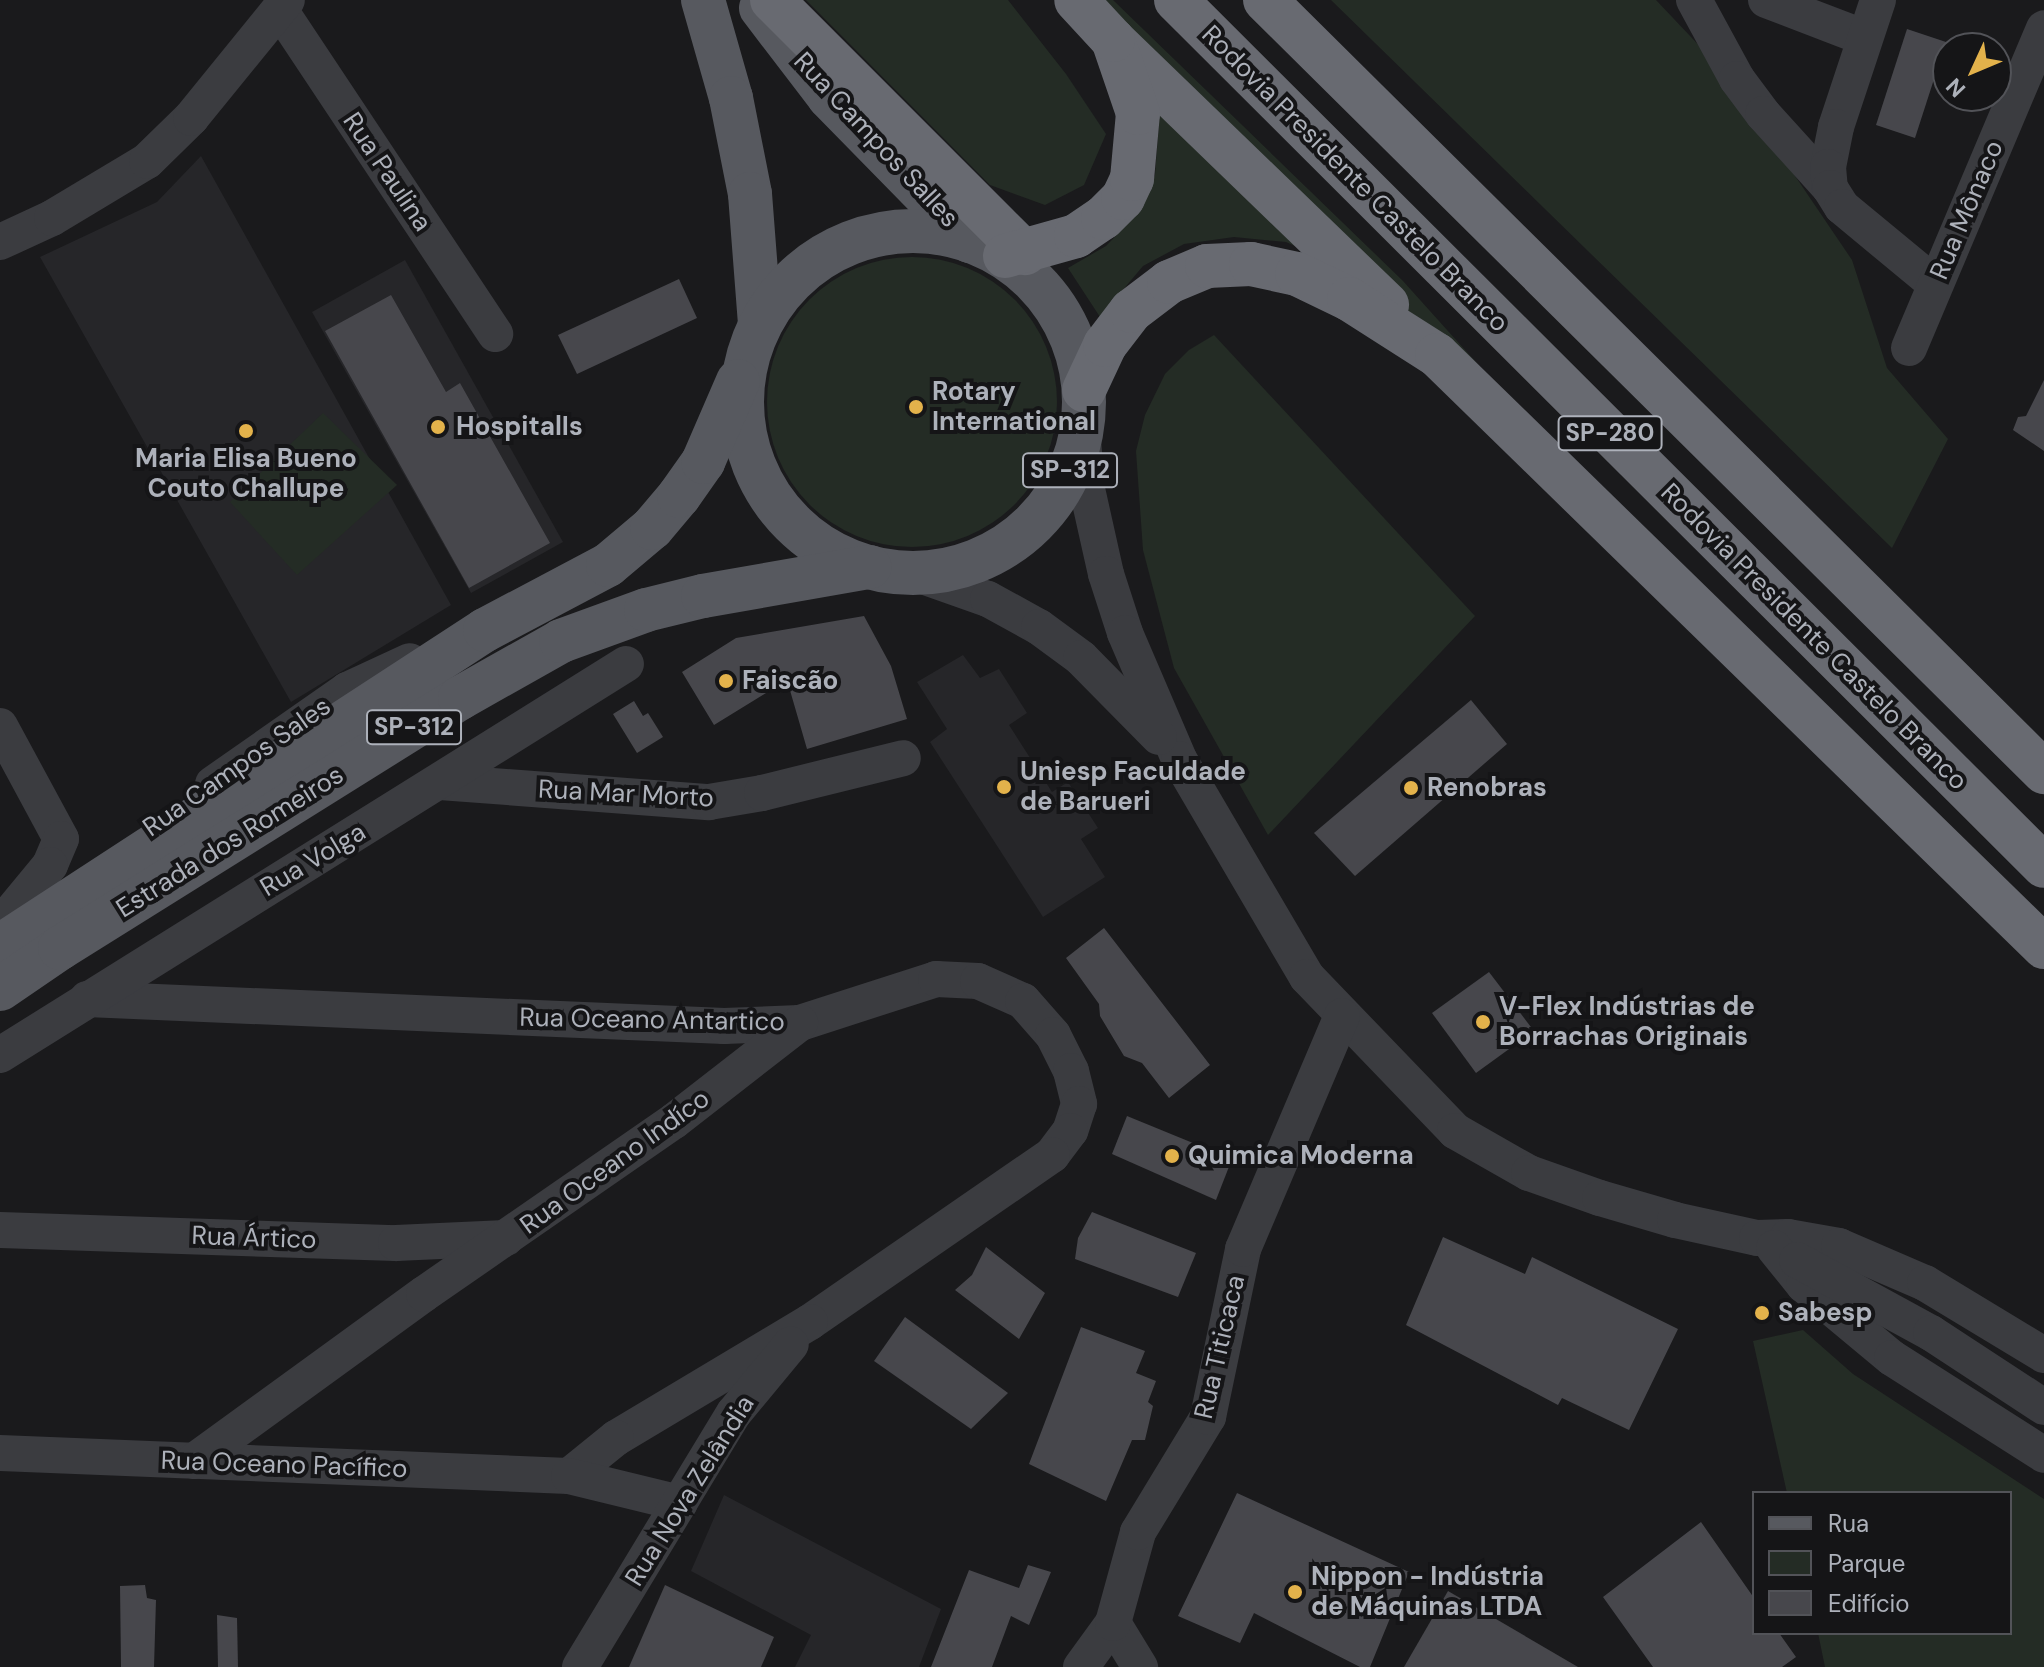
<!DOCTYPE html>
<meta charset="utf-8">
<style>
body{margin:0}
#map{position:relative;width:2044px;height:1667px;overflow:hidden;background:#1a1a1c;font-family:"DM Sans",sans-serif}
div>[style]{position:absolute}
[style*='--x']{left:calc(var(--x)*1px);top:calc(var(--y)*1px);width:calc(var(--w)*1px);rotate:calc(var(--a)*1deg)}
.built>*{inset:0;background:#262629}
.green>*{inset:0;background:#242c25}
.round{border-radius:50%}
.building>*{inset:0;background:#47474c}
.minor>*{height:36px;margin:-18px;padding:0 18px;transform-origin:18px;border-radius:18px;background:#3b3c40}
.major>*{height:44px;margin:-22px;padding:0 22px;transform-origin:22px;border-radius:22px;background:#57595f}
.major>.ring{margin:-22px;padding:0;box-sizing:content-box;background:none;border:44px solid #57595f;border-radius:50%}
.highway>*{height:44px;margin:-22px;padding:0 22px;transform-origin:22px;border-radius:22px;background:#686a71}
.dots>*{width:22px;height:22px;translate:-50% -50%;box-sizing:border-box;border:4px solid #151517;border-radius:50%}
span{translate:-50% -50%;white-space:nowrap;text-align:center;line-height:1.15;-webkit-text-stroke:8px #151517;paint-order:stroke}
.shield-label span{padding:2px 6px;background:#151517;border:2px solid;border-radius:6px;-webkit-text-stroke-width:0}
.shield-label{font-size:24px;color:#adb1ba;font-weight:700}
.street-label{font-size:26px;color:#adb1ba}
.poi-label{font-size:26px;color:#adb1ba;font-weight:700}
.left{translate:0 -50%;text-align:left}
.legend{position:absolute;left:1752px;top:1491px;width:260px;height:144px;box-sizing:border-box;background:#151517;border:2px solid #525358;margin:0;padding:10px 14px;list-style:none;font-size:24px;color:#adb1ba}
.legend li{display:flex;align-items:center;gap:16px;height:40px}
.legend b{width:40px;border:2px solid #525358}
.north{position:absolute;left:1932px;top:32px;width:80px;height:80px;box-sizing:border-box;background:#151517;border:2px solid #525358;border-radius:50%;rotate:226deg;font-size:22px;font-weight:700;line-height:32px;text-align:center;color:#adb1ba}
.north::after{content:'';display:block;margin:auto;width:28px;height:36px;background:#e3b24b;clip-path:polygon(50% 0,100% 100%,50% 72%,0 100%)}
</style>
<div id="map">
<div class="built">
<i style="clip-path:polygon(201px 156px,451px 605px,291px 702px,40px 257px,157px 202px)"></i>
<i style="clip-path:polygon(405px 260px,563px 542px,471px 593px,312px 312px)"></i>
<i style="clip-path:polygon(963px 655px,980px 678px,999px 669px,1027px 713px,1009px 725px,1052px 792px,1068px 782px,1098px 828px,1081px 839px,1105px 877px,1043px 917px,930px 742px,947px 729px,917px 682px)"></i>
<i style="clip-path:polygon(724px 1495px,941px 1609px,919px 1667px,795px 1667px,811px 1635px,691px 1571px)"></i>
</div>
<div class="green">
<i style="clip-path:polygon(806px 0,1008px 0,1066px 74px,1106px 134px,1084px 185px,1045px 205px,990px 185px)"></i>
<i style="clip-path:polygon(1083px 0,1113px 0,1403px 281px,1536px 429px,1344px 268px,1286px 242px,1234px 237px,1184px 244px,1143px 266px,1100px 317px,1068px 268px,1106px 246px,1138px 213px,1155px 175px,1159px 123px)"></i>
<i style="clip-path:polygon(1331px 0,1656px 0,1726px 74px,1852px 260px,1887px 368px,1948px 439px,1892px 548px)"></i>
<i class="round" style="left:767px;top:257px;width:290px;height:290px"></i>
<i style="clip-path:polygon(1214px 335px,1475px 616px,1268px 835px,1174px 668px,1143px 550px,1136px 451px,1145px 415px,1165px 374px,1189px 350px)"></i>
<i style="clip-path:polygon(323px 413px,397px 485px,297px 575px,230px 502px)"></i>
<i style="clip-path:polygon(1803px 1330px,1853px 1374px,2044px 1499px,2044px 1667px,1825px 1667px,1818px 1633px,2010px 1633px,2010px 1493px,1787px 1493px,1753px 1341px)"></i>
</div>
<div class="building">
<i style="clip-path:polygon(1907px 29px,1946px 42px,1915px 138px,1876px 125px)"></i>
<i style="clip-path:polygon(679px 279px,697px 318px,577px 374px,558px 335px)"></i>
<i style="clip-path:polygon(391px 295px,446px 392px,460px 383px,550px 543px,469px 588px,325px 331px)"></i>
<i style="clip-path:polygon(2044px 380px,2044px 451px,2013px 430px,2018px 417px,2026px 416px)"></i>
<i style="clip-path:polygon(864px 616px,891px 666px,907px 719px,807px 749px,787px 680px,714px 725px,682px 672px,736px 638px)"></i>
<i style="clip-path:polygon(1471px 700px,1507px 744px,1355px 876px,1314px 833px)"></i>
<i style="clip-path:polygon(634px 701px,643px 716px,648px 713px,663px 737px,637px 753px,613px 714px)"></i>
<i style="clip-path:polygon(1104px 928px,1210px 1065px,1169px 1098px,1142px 1063px,1124px 1056px,1100px 1016px,1099px 1004px,1066px 958px)"></i>
<i style="clip-path:polygon(1489px 972px,1534px 1031px,1476px 1073px,1432px 1013px)"></i>
<i style="clip-path:polygon(1127px 1116px,1232px 1159px,1216px 1200px,1112px 1154px)"></i>
<i style="clip-path:polygon(1092px 1212px,1196px 1253px,1178px 1297px,1075px 1259px,1078px 1238px)"></i>
<i style="clip-path:polygon(1443px 1237px,1525px 1274px,1532px 1257px,1678px 1329px,1629px 1430px,1562px 1398px,1558px 1405px,1406px 1325px)"></i>
<i style="clip-path:polygon(986px 1247px,1045px 1293px,1019px 1339px,955px 1290px,972px 1275px)"></i>
<i style="clip-path:polygon(905px 1317px,1008px 1393px,971px 1429px,874px 1361px)"></i>
<i style="clip-path:polygon(1081px 1327px,1145px 1351px,1136px 1373px,1156px 1381px,1148px 1402px,1153px 1406px,1145px 1440px,1132px 1440px,1106px 1501px,1029px 1464px)"></i>
<i style="clip-path:polygon(1237px 1493px,1409px 1572px,1370px 1667px,1360px 1667px,1254px 1613px,1240px 1643px,1178px 1616px)"></i>
<i style="clip-path:polygon(1701px 1522px,1754px 1598px,1754px 1633px,1779px 1633px,1796px 1657px,1782px 1667px,1653px 1667px,1603px 1597px)"></i>
<i style="clip-path:polygon(1028px 1565px,1051px 1572px,1029px 1625px,1011px 1616px,992px 1667px,931px 1667px,969px 1570px,1019px 1588px)"></i>
<i style="clip-path:polygon(145px 1585px,147px 1598px,156px 1600px,154px 1667px,121px 1667px,120px 1586px)"></i>
<i style="clip-path:polygon(665px 1585px,774px 1637px,761px 1667px,629px 1667px)"></i>
<i style="clip-path:polygon(1448px 1591px,1578px 1667px,1404px 1667px)"></i>
<i style="clip-path:polygon(217px 1615px,237px 1618px,238px 1667px,218px 1667px)"></i>
</div>
<div class="minor">
<i style="--x:1694;--y:0;--w:90;--a:61.4"></i>
<i style="--x:1737;--y:79;--w:44;--a:53.4"></i>
<i style="--x:1763;--y:114;--w:100;--a:47.8"></i>
<i style="--x:1766;--y:0;--w:104;--a:20.9"></i>
<i style="--x:1878;--y:0;--w:134;--a:108.3"></i>
<i style="--x:1836;--y:127;--w:41;--a:101.3"></i>
<i style="--x:1828;--y:167;--w:21;--a:85"></i>
<i style="--x:1830;--y:188;--w:22;--a:58"></i>
<i style="--x:1842;--y:207;--w:121;--a:39.6"></i>
<i style="--x:280;--y:10;--w:389;--a:56.4"></i>
<i style="--x:0;--y:242;--w:57;--a:-24.8"></i>
<i style="--x:52;--y:218;--w:111;--a:-31"></i>
<i style="--x:147;--y:161;--w:62;--a:-44.3"></i>
<i style="--x:191;--y:118;--w:152;--a:-50.9"></i>
<i style="--x:1909;--y:348;--w:347;--a:-67.1"></i>
<i style="--x:1082;--y:428;--w:61;--a:85.3"></i>
<i style="--x:1087;--y:489;--w:87;--a:77.4"></i>
<i style="--x:1106;--y:574;--w:62;--a:72.1"></i>
<i style="--x:1125;--y:633;--w:137;--a:66.8"></i>
<i style="--x:1179;--y:759;--w:253;--a:59.6"></i>
<i style="--x:1307;--y:977;--w:214;--a:46.1"></i>
<i style="--x:1455;--y:1131;--w:85;--a:29.6"></i>
<i style="--x:1529;--y:1173;--w:75;--a:19.4"></i>
<i style="--x:1600;--y:1198;--w:78;--a:16.3"></i>
<i style="--x:1675;--y:1220;--w:84;--a:12.4"></i>
<i style="--x:1757;--y:1238;--w:31;--a:-2"></i>
<i style="--x:1788;--y:1237;--w:52;--a:10"></i>
<i style="--x:1839;--y:1246;--w:94;--a:23.3"></i>
<i style="--x:1925;--y:1283;--w:139;--a:31.2"></i>
<i style="--x:914;--y:573;--w:78;--a:19.4"></i>
<i style="--x:988;--y:599;--w:58;--a:28.8"></i>
<i style="--x:1039;--y:627;--w:52;--a:36.4"></i>
<i style="--x:1081;--y:658;--w:111;--a:45.4"></i>
<i style="--x:0;--y:726;--w:128;--a:61.6"></i>
<i style="--x:61;--y:839;--w:28;--a:113"></i>
<i style="--x:50;--y:865;--w:75;--a:129.6"></i>
<i style="--x:440;--y:782;--w:270;--a:4.3"></i>
<i style="--x:709;--y:802;--w:54;--a:-9.6"></i>
<i style="--x:762;--y:793;--w:145;--a:-13.9"></i>
<i style="--x:213;--y:784;--w:164;--a:-35"></i>
<i style="--x:347;--y:690;--w:69;--a:-24.7"></i>
<i style="--x:87;--y:999;--w:638;--a:2.43"></i>
<i style="--x:724;--y:1026;--w:76;--a:-2.3"></i>
<i style="--x:800;--y:1023;--w:143;--a:-17.9"></i>
<i style="--x:936;--y:979;--w:42;--a:2.7"></i>
<i style="--x:978;--y:981;--w:49;--a:24"></i>
<i style="--x:1023;--y:1001;--w:45;--a:48.6"></i>
<i style="--x:1053;--y:1035;--w:40;--a:63.4"></i>
<i style="--x:1071;--y:1071;--w:34;--a:76"></i>
<i style="--x:1079;--y:1104;--w:28;--a:108"></i>
<i style="--x:1070;--y:1131;--w:30;--a:127"></i>
<i style="--x:1052;--y:1155;--w:294;--a:145.4"></i>
<i style="--x:810;--y:1322;--w:226;--a:149.1"></i>
<i style="--x:616;--y:1438;--w:60;--a:141"></i>
<i style="--x:0;--y:1055;--w:738;--a:-31.99"></i>
<i style="--x:0;--y:1230;--w:396;--a:1.9"></i>
<i style="--x:396;--y:1243;--w:110;--a:-2.6"></i>
<i style="--x:1774;--y:1248;--w:48;--a:51"></i>
<i style="--x:1804;--y:1285;--w:114;--a:39.7"></i>
<i style="--x:1892;--y:1358;--w:180;--a:32.5"></i>
<i style="--x:1797;--y:1260;--w:153;--a:28.6"></i>
<i style="--x:1931;--y:1333;--w:135;--a:33.2"></i>
<i style="--x:0;--y:1453;--w:569;--a:2.31"></i>
<i style="--x:569;--y:1476;--w:114;--a:13.7"></i>
<i style="--x:194;--y:1461;--w:284;--a:-36"></i>
<i style="--x:424;--y:1294;--w:304;--a:-34.7"></i>
<i style="--x:674;--y:1121;--w:160;--a:-37.9"></i>
<i style="--x:1113;--y:1623;--w:52;--a:58.5"></i>
<i style="--x:580;--y:1667;--w:297;--a:-58.8"></i>
<i style="--x:734;--y:1413;--w:89;--a:-50.4"></i>
<i style="--x:1081;--y:1667;--w:54;--a:-54"></i>
<i style="--x:1113;--y:1623;--w:94;--a:-74.6"></i>
<i style="--x:1138;--y:1532;--w:135;--a:-58.7"></i>
<i style="--x:1208;--y:1417;--w:172;--a:-78.2"></i>
<i style="--x:1243;--y:1249;--w:253;--a:-67"></i>
</div>
<div class="major">
<i style="--x:703;--y:0;--w:102;--a:74.1"></i>
<i style="--x:731;--y:98;--w:98;--a:78.8"></i>
<i style="--x:750;--y:194;--w:131;--a:85.6"></i>
<i style="--x:761;--y:8;--w:112;--a:52.6"></i>
<i style="--x:829;--y:97;--w:202;--a:45.6"></i>
<i class="ring" style="left:742px;top:231px;width:298px;height:298px"></i>
<i style="--x:0;--y:946;--w:579;--a:-33.09"></i>
<i style="--x:485;--y:630;--w:139;--a:-27.9"></i>
<i style="--x:608;--y:565;--w:57;--a:-40.1"></i>
<i style="--x:652;--y:528;--w:42;--a:-49.8"></i>
<i style="--x:679;--y:496;--w:42;--a:-54.8"></i>
<i style="--x:703;--y:462;--w:88;--a:-66.6"></i>
<i style="--x:0;--y:989;--w:73;--a:-34.3"></i>
<i style="--x:60;--y:948;--w:472;--a:-32"></i>
<i style="--x:460;--y:698;--w:116;--a:-29.4"></i>
<i style="--x:561;--y:641;--w:90;--a:-20"></i>
<i style="--x:646;--y:610;--w:59;--a:-13.8"></i>
<i style="--x:703;--y:596;--w:169;--a:-9.9"></i>
</div>
<div class="highway">
<i style="--x:772;--y:0;--w:358;--a:45"></i>
<i style="--x:1176;--y:0;--w:1226;--a:44.93"></i>
<i style="--x:1265;--y:0;--w:1097;--a:44.74"></i>
<i style="--x:1113;--y:40;--w:381;--a:44"></i>
<i style="--x:1005;--y:256;--w:74;--a:-15.7"></i>
<i style="--x:1076;--y:236;--w:32;--a:-34"></i>
<i style="--x:1103;--y:218;--w:28;--a:-45"></i>
<i style="--x:1123;--y:198;--w:21;--a:-65"></i>
<i style="--x:1132;--y:179;--w:66;--a:-84.8"></i>
<i style="--x:1138;--y:113;--w:77;--a:-108.9"></i>
<i style="--x:1113;--y:40;--w:54;--a:-132.8"></i>
<i style="--x:1084;--y:390;--w:50;--a:-65"></i>
<i style="--x:1105;--y:345;--w:43;--a:-52.6"></i>
<i style="--x:1131;--y:311;--w:48;--a:-37.3"></i>
<i style="--x:1169;--y:282;--w:41;--a:-22.8"></i>
<i style="--x:1207;--y:266;--w:44;--a:-2.6"></i>
<i style="--x:1251;--y:264;--w:47;--a:12.3"></i>
<i style="--x:1297;--y:274;--w:58;--a:25.7"></i>
<i style="--x:1349;--y:299;--w:104;--a:32.5"></i>
<i style="--x:1437;--y:355;--w:848;--a:44.28"></i>
</div>
<div class="dots">
<i style="left:916px;top:407px;background:#e3b24b"></i>
<i style="left:438px;top:427px;background:#e3b24b"></i>
<i style="left:246px;top:431px;background:#e3b24b"></i>
<i style="left:726px;top:681px;background:#e3b24b"></i>
<i style="left:1004px;top:787px;background:#e3b24b"></i>
<i style="left:1411px;top:788px;background:#e3b24b"></i>
<i style="left:1483px;top:1022px;background:#e3b24b"></i>
<i style="left:1172px;top:1156px;background:#e3b24b"></i>
<i style="left:1762px;top:1313px;background:#e3b24b"></i>
<i style="left:1295px;top:1592px;background:#e3b24b"></i>
</div>
<div class="shield-label">
<span style="left:1610px;top:433px">SP-280</span>
<span style="left:1070px;top:470px">SP-312</span>
<span style="left:414px;top:727px">SP-312</span>
</div>
<div class="street-label">
<span style="left:876px;top:140px;rotate:47deg">Rua Campos Salles</span>
<span style="left:387px;top:172px;rotate:56deg">Rua Paulina</span>
<span style="left:1355px;top:179px;rotate:45deg">Rodovia Presidente Castelo Branco</span>
<span style="left:1967px;top:210px;rotate:-67deg">Rua Mônaco</span>
<span style="left:1814px;top:637px;rotate:45deg">Rodovia Presidente Castelo Branco</span>
<span style="left:237px;top:767px;rotate:-35deg">Rua Campos Sales</span>
<span style="left:626px;top:794px;rotate:3deg">Rua Mar Morto</span>
<span style="left:230px;top:842px;rotate:-32deg">Estrada dos Romeiros</span>
<span style="left:313px;top:860px;rotate:-31deg">Rua Volga</span>
<span style="left:652px;top:1020px;rotate:1deg">Rua Oceano Antartico</span>
<span style="left:615px;top:1162px;rotate:-36deg">Rua Oceano Indíco</span>
<span style="left:254px;top:1238px;rotate:2deg">Rua Ártico</span>
<span style="left:1220px;top:1347px;rotate:-77deg">Rua Titicaca</span>
<span style="left:284px;top:1465px;rotate:2deg">Rua Oceano Pacífico</span>
<span style="left:690px;top:1491px;rotate:-58deg">Rua Nova Zelândia</span>
</div>
<div class="poi-label">
<span class="left" style="left:932px;top:407px">Rotary<br>International</span>
<span class="left" style="left:456px;top:427px">HospitalIs</span>
<span style="left:246px;top:474px">Maria Elisa Bueno<br>Couto Challupe</span>
<span class="left" style="left:742px;top:681px">Faiscão</span>
<span class="left" style="left:1020px;top:787px">Uniesp Faculdade<br>de Barueri</span>
<span class="left" style="left:1427px;top:788px">Renobras</span>
<span class="left" style="left:1499px;top:1022px">V-Flex Indústrias de<br>Borrachas Originais</span>
<span class="left" style="left:1188px;top:1156px">Quimica Moderna</span>
<span class="left" style="left:1778px;top:1313px">Sabesp</span>
<span class="left" style="left:1311px;top:1592px">Nippon - Indústria<br>de Máquinas LTDA</span>
</div>
<ul class="legend">
<li><b style="height:10px;background:#57595f"></b>Rua</li>
<li><b style="height:22px;background:#242c25"></b>Parque</li>
<li><b style="height:22px;background:#47474c"></b>Edifício</li>
</ul>
<div class="north">N</div>
</div>
